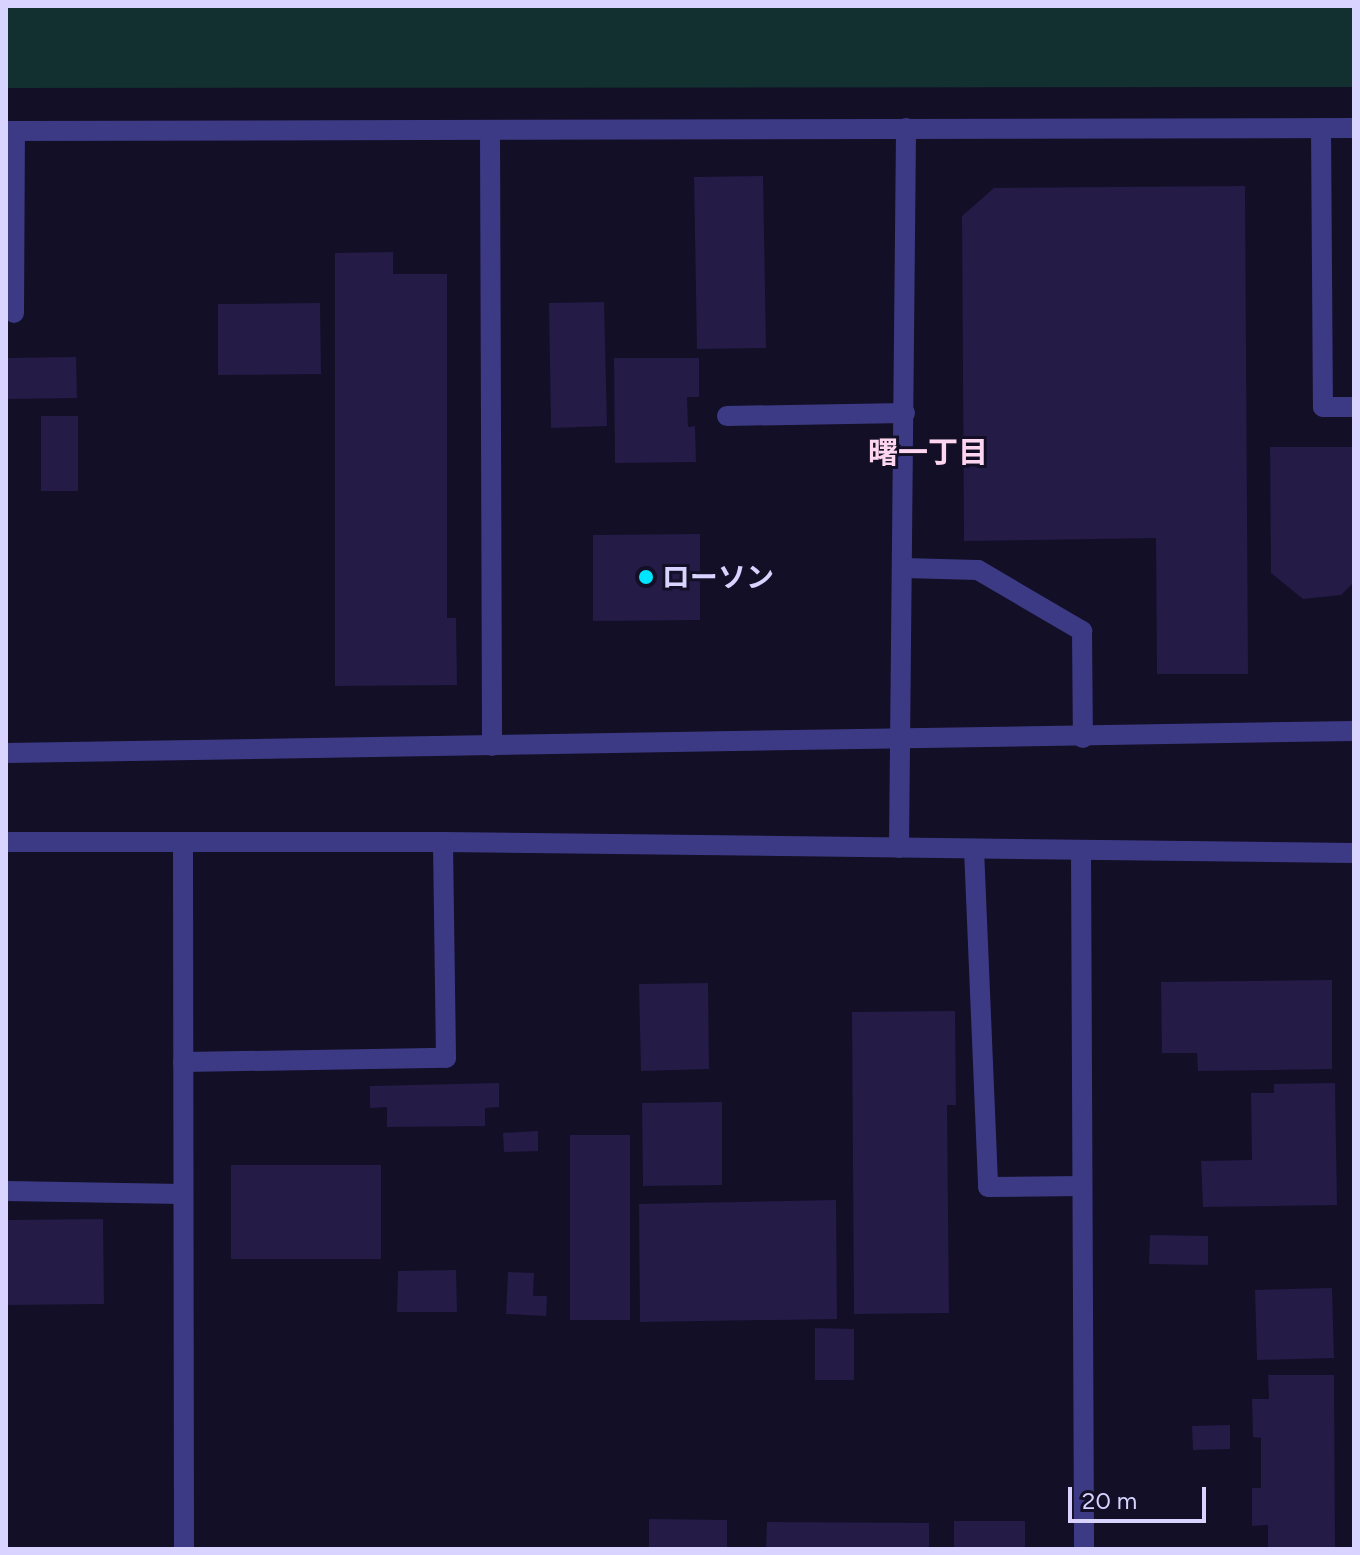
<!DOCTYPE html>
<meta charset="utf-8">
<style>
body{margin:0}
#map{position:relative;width:1360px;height:1555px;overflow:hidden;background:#130f26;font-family:Figtree,"Noto Sans JP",sans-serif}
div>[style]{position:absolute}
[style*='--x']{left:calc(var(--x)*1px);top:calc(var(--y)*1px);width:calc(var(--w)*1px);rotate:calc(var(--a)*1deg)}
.green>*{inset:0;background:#12302f}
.building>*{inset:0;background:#241b47}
.service>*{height:20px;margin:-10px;padding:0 10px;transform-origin:10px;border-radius:10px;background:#3d3a85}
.minor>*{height:20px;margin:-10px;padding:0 10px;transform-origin:10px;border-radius:10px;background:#3d3a85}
.tertiary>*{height:20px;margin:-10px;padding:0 10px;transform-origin:10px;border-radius:10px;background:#3d3a85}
.dots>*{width:22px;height:22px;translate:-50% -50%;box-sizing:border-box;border:4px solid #130f26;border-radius:50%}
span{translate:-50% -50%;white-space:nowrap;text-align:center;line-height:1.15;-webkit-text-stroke:6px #130f26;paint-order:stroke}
.poi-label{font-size:28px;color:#d9d4ff;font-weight:700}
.left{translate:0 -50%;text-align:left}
.neighbourhood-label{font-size:30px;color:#ffd6f0;font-weight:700}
.frame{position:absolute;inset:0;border:8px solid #d9d4ff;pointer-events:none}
.scale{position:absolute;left:1068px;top:1487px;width:138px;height:36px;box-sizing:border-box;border:4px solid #d9d4ff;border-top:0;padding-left:10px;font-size:24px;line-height:28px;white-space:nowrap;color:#d9d4ff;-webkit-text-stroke:6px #130f26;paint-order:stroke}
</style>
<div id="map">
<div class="green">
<i style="clip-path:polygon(6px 6px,1354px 6px,1354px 87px,6px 88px)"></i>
</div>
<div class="building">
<i style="clip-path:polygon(763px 176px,766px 348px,697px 349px,694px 177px)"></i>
<i style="clip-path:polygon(1245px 186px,1248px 674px,1157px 674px,1156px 538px,964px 541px,962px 216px,994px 188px)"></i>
<i style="clip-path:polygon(393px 252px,393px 274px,447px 274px,447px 618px,456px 618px,457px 685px,335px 686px,335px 253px)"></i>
<i style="clip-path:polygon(604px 302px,607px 426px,551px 428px,549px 303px)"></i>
<i style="clip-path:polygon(320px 303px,321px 374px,218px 375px,218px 304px)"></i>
<i style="clip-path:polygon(76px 357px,77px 398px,8px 399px,8px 358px)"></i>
<i style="clip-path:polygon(614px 358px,699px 358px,699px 397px,687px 397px,688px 427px,695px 426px,696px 462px,615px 463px)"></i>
<i style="clip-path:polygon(41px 416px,78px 416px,78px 491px,41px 491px)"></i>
<i style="clip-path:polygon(1270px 447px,1354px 447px,1354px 582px,1341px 595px,1303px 599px,1271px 573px)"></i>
<i style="clip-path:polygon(700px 534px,700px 620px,593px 621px,593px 535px)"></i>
<i style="clip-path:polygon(1332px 980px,1332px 1069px,1198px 1071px,1197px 1053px,1162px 1053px,1161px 982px)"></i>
<i style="clip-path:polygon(708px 983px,709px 1069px,641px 1071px,639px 984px)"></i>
<i style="clip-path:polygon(955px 1011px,956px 1105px,947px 1105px,949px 1313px,854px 1314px,852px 1012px)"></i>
<i style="clip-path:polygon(499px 1083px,499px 1107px,485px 1108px,485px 1126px,387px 1127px,387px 1107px,370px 1108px,370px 1086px)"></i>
<i style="clip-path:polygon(1335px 1083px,1337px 1205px,1203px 1207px,1201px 1161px,1252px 1160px,1251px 1093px,1274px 1093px,1274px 1084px)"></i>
<i style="clip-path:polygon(722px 1102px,722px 1185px,643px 1186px,642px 1103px)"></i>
<i style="clip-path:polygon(538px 1131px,538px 1151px,504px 1152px,503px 1133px)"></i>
<i style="clip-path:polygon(570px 1135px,630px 1135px,630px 1320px,570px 1320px)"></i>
<i style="clip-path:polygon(231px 1165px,381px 1165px,381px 1259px,231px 1259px)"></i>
<i style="clip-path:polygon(836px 1200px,837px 1319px,640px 1322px,639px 1204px)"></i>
<i style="clip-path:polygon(103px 1219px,104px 1304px,6px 1305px,6px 1220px)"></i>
<i style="clip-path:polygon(1150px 1235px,1208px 1236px,1208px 1265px,1149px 1264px)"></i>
<i style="clip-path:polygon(456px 1270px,457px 1312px,397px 1312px,398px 1271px)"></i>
<i style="clip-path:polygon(508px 1272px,534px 1273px,533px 1296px,547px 1296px,546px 1316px,506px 1314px)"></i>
<i style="clip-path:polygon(1332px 1288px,1334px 1358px,1257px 1360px,1255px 1290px)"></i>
<i style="clip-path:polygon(815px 1328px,854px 1329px,854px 1380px,815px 1380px)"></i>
<i style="clip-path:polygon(1268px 1375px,1334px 1375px,1335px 1547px,1268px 1548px,1268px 1525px,1252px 1526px,1252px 1488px,1261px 1488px,1261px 1438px,1253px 1437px,1252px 1399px,1269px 1399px)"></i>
<i style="clip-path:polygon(1230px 1425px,1230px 1449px,1193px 1450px,1192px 1426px)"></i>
<i style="clip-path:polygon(649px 1519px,727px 1520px,727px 1549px,649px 1549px)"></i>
<i style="clip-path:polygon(954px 1521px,1025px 1521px,1025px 1549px,954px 1549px)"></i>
<i style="clip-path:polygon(767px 1522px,929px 1523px,929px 1549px,766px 1549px)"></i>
</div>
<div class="service">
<i style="--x:1321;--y:128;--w:279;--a:89.6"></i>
<i style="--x:1323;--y:407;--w:31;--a:0"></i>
<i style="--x:490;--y:130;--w:616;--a:89.81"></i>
<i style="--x:14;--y:313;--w:182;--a:-89.7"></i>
<i style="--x:727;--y:416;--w:178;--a:-1"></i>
<i style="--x:904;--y:568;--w:74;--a:1.5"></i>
<i style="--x:978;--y:570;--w:121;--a:30.4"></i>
<i style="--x:1082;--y:631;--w:107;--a:89.5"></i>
<i style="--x:6;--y:753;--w:1348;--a:-0.94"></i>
<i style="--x:974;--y:849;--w:338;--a:87.6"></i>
<i style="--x:988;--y:1187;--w:94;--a:-0.6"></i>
<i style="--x:183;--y:1062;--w:263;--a:-0.9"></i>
<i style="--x:446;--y:1058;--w:216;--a:-90.8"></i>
<i style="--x:6;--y:1191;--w:177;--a:1"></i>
</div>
<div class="minor">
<i style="--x:6;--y:131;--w:1348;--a:-0.13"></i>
<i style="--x:183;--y:843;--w:706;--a:89.92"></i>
<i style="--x:899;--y:848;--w:720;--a:-89.44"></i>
<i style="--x:1081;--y:850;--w:699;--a:89.75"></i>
</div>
<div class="tertiary">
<i style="--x:6;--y:842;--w:437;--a:0"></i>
<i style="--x:443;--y:842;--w:911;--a:0.69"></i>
</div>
<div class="dots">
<i style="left:646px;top:577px;background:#00e5ff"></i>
</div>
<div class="poi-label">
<span class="left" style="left:662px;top:577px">ローソン</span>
</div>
<div class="neighbourhood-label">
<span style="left:928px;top:453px">曙一丁目</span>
</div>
<div class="frame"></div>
<div class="scale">20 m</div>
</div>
